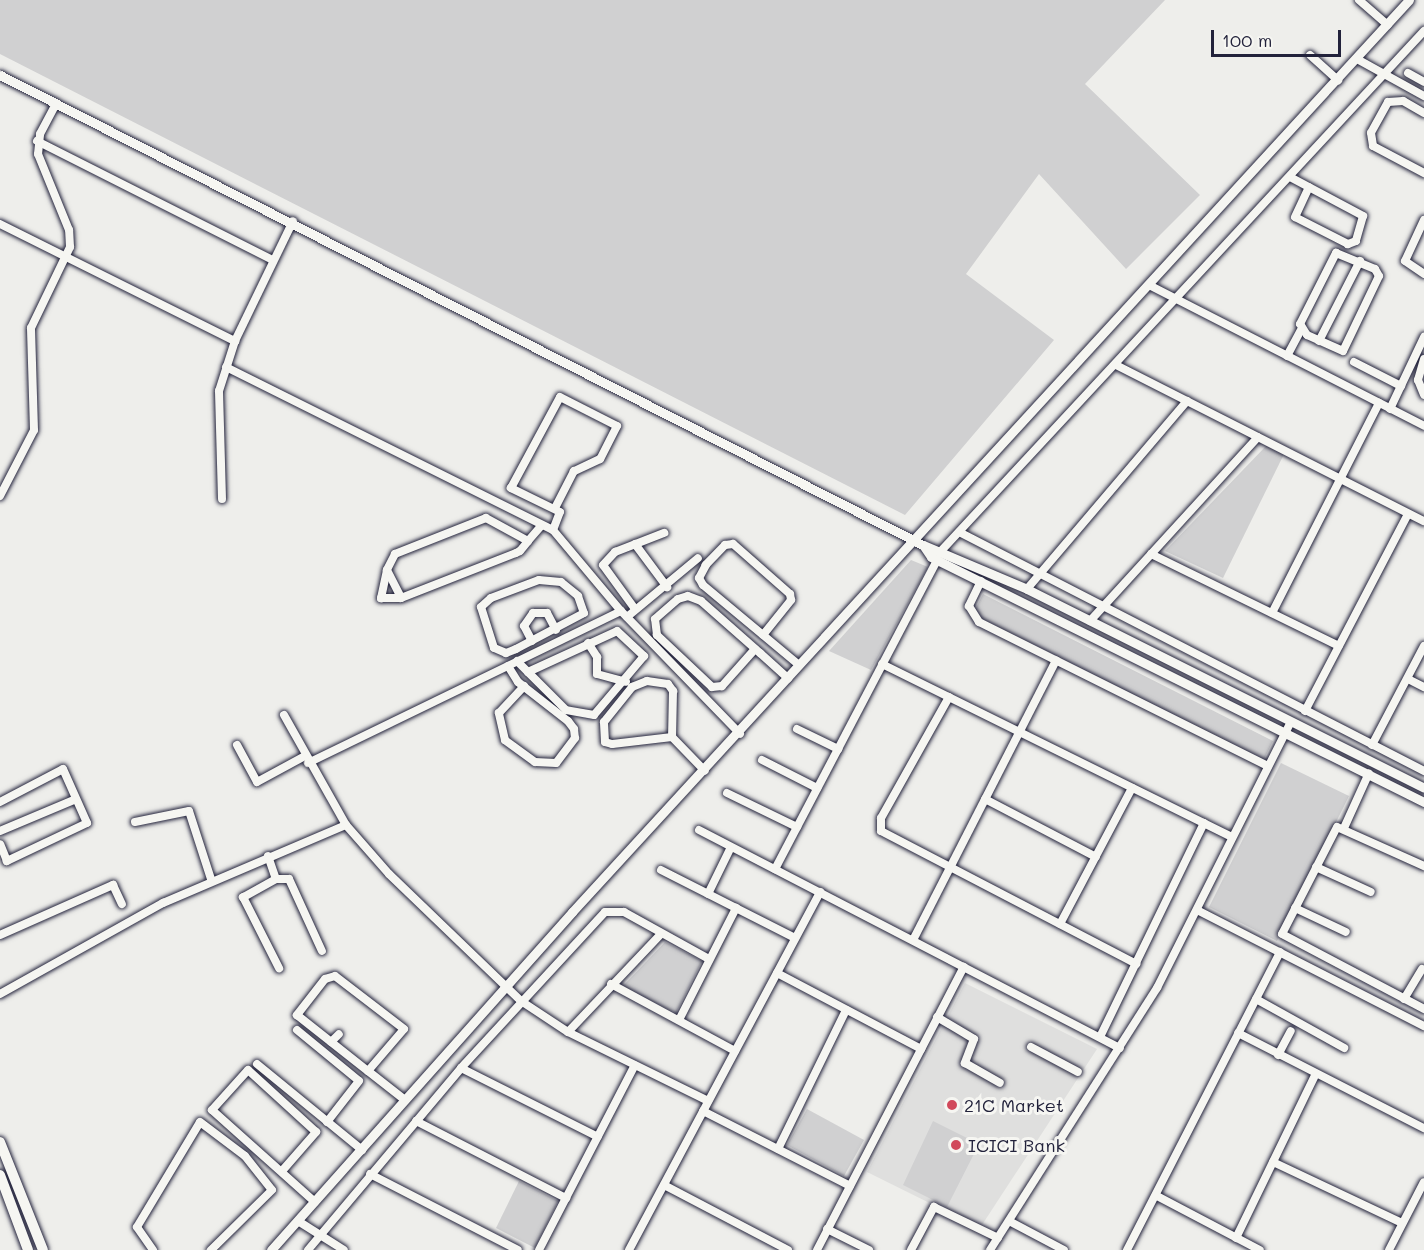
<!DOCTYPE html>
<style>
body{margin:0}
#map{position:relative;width:1424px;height:1250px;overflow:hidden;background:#eeeeeb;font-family:Mali,sans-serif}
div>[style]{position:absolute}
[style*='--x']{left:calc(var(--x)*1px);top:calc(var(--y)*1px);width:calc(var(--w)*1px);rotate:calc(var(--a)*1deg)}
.built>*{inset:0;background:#dfdfde}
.green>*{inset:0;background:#d0d0d1}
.roads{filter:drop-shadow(0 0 2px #22223b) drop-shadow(0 0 2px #22223b)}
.minor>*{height:8px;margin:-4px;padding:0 4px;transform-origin:4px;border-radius:4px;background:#f6f6f2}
.tertiary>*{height:9px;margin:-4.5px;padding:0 4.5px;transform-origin:4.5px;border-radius:4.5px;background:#f6f6f2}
.secondary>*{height:10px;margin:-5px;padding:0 5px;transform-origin:5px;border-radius:5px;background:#f6f6f2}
.dots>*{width:16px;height:16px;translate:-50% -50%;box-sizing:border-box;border:3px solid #f6f6f2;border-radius:50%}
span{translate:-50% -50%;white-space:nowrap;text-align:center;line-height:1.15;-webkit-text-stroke:6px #f6f6f2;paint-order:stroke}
.poi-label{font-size:18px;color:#22223b}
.left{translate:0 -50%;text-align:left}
.scale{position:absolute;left:1211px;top:30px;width:130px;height:27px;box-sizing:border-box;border:3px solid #22223b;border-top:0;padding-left:8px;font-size:18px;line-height:21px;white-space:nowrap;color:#22223b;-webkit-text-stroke:4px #f6f6f2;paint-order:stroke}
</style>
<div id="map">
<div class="built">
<i style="clip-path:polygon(965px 983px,1097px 1049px,980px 1228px,867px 1172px)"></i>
</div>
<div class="green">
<i style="clip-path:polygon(0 0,1165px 0,1085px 84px,1200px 195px,1126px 269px,1039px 174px,966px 274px,1054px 340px,905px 515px,0 54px)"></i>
<i style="clip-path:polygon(1266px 446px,1284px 454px,1223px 578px,1165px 551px)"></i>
<i style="clip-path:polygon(911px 560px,928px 567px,871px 670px,829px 651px)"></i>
<i style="clip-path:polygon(983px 594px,1273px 741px,1263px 761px,973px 614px)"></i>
<i style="clip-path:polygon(1281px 763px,1349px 796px,1277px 941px,1209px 907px)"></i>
<i style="clip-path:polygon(665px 942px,702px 961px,676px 1013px,622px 987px)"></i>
<i style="clip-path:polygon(807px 1109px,864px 1140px,844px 1176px,787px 1145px)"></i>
<i style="clip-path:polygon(933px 1121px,979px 1144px,947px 1207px,903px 1185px)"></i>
<i style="clip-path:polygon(519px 1181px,558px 1201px,535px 1248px,496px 1228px)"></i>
</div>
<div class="roads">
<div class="minor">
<i style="--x:1359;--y:0;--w:38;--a:41"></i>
<i style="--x:1310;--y:55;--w:38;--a:42"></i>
<i style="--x:1357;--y:59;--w:77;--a:28.9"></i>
<i style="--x:1408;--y:73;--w:18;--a:29"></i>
<i style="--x:1424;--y:113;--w:24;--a:-150"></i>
<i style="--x:1403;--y:101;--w:15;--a:176"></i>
<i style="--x:1388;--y:102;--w:35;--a:119"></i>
<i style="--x:1371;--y:133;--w:13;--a:81"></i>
<i style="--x:1373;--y:146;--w:58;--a:27.9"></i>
<i style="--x:37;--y:141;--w:264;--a:26.8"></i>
<i style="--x:1290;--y:177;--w:83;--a:28.1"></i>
<i style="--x:1363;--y:216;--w:26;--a:106"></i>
<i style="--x:1356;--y:241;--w:9;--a:159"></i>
<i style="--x:1348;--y:244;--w:59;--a:-153"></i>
<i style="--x:1295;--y:217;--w:33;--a:-65"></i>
<i style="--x:1424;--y:220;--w:45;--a:114.9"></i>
<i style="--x:1405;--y:261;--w:23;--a:34"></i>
<i style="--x:0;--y:224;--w:263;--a:26.5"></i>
<i style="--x:1336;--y:253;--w:42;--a:22.3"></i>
<i style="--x:1375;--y:269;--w:8;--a:60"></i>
<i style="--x:1379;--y:276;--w:83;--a:115.6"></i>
<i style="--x:1343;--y:351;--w:39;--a:-156"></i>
<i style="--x:1307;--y:335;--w:13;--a:-122"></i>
<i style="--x:1300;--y:324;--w:80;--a:-63.1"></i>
<i style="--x:1149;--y:285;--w:309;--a:27.1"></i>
<i style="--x:1319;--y:341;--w:90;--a:-62.9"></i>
<i style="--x:1287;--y:356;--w:30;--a:-62"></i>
<i style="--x:1424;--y:359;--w:22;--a:106"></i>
<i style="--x:1418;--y:380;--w:16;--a:68"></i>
<i style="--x:1354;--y:362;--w:53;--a:27.1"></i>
<i style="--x:1116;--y:365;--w:345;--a:26.9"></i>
<i style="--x:226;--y:367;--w:365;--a:26.5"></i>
<i style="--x:553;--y:530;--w:106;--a:50"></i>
<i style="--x:621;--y:611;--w:171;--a:45.9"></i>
<i style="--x:1390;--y:409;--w:80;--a:-64.7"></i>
<i style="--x:0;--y:496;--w:74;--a:-62.7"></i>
<i style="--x:34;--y:430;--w:102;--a:-91.7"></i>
<i style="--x:31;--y:328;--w:90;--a:-64.3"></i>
<i style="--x:70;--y:247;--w:17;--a:-93"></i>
<i style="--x:69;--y:230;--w:82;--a:-112.2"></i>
<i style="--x:38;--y:154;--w:20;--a:-84"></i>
<i style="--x:40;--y:134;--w:34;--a:-62"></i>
<i style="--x:222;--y:499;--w:108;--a:-91.6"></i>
<i style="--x:219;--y:391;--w:52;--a:-72.3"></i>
<i style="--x:235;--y:341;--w:133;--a:-64.2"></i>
<i style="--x:553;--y:530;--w:19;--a:-69"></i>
<i style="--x:560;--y:512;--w:55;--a:-153.9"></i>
<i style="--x:511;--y:488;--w:103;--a:-61.7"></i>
<i style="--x:560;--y:397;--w:64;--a:27"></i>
<i style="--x:617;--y:426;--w:37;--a:117"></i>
<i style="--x:600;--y:459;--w:29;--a:155"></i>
<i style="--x:574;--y:471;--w:42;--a:117.2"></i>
<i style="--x:961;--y:533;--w:521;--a:27.2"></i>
<i style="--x:528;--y:541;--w:48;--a:-151.3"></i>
<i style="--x:486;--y:518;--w:98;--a:158.4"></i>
<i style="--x:395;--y:554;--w:18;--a:117"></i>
<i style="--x:387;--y:570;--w:31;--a:63"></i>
<i style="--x:401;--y:598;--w:123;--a:-21.4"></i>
<i style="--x:516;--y:553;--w:4;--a:-27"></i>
<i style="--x:520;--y:551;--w:13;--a:-51"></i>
<i style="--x:528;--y:541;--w:21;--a:-49"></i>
<i style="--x:635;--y:544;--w:54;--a:53.3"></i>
<i style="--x:941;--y:551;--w:710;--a:-47.11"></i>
<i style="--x:1151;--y:554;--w:209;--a:26.1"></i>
<i style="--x:387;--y:570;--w:29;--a:102"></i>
<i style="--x:381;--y:598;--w:20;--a:0"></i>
<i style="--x:539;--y:580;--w:22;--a:5"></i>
<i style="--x:561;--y:582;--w:22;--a:39"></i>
<i style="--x:578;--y:596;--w:18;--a:71"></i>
<i style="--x:584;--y:613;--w:77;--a:152.1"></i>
<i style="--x:516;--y:649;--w:11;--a:158"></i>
<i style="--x:506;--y:653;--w:13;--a:-157"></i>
<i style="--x:494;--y:648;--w:43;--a:-107.6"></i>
<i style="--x:481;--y:607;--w:13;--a:-42"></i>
<i style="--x:491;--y:598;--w:51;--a:-20.6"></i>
<i style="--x:981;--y:581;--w:28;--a:116"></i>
<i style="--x:969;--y:606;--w:19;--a:58"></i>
<i style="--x:979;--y:622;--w:323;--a:26.5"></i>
<i style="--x:1027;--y:589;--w:247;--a:-49.6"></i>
<i style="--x:635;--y:609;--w:54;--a:-126"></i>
<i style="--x:603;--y:565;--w:18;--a:-47"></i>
<i style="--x:615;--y:552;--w:53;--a:-21.2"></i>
<i style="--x:1272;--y:613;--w:236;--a:-63"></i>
<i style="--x:627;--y:617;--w:92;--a:-39.7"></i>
<i style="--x:1090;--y:621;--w:249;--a:-47.6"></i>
<i style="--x:763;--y:635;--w:45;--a:-51.3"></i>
<i style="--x:791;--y:600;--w:6;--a:-99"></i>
<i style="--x:790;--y:594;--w:76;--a:-138.7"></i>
<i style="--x:733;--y:544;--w:8;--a:173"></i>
<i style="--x:725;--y:545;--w:28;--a:134"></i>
<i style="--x:706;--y:565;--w:15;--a:118"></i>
<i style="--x:699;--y:578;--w:8;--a:60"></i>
<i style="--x:703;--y:585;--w:125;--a:39.8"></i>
<i style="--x:532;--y:641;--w:17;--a:-118"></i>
<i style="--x:524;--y:626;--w:16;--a:-55"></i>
<i style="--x:533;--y:613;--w:14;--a:0"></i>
<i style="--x:547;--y:613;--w:19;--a:62"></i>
<i style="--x:588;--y:643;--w:17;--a:57"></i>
<i style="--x:597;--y:657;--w:17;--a:90"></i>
<i style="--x:597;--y:674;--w:30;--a:15"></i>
<i style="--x:755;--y:649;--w:50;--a:131.7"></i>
<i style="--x:722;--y:686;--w:10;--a:174"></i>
<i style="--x:712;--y:687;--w:76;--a:-136.6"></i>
<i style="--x:657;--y:635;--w:16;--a:-97"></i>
<i style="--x:655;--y:619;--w:30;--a:-41"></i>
<i style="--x:678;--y:599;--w:10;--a:-17"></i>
<i style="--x:688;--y:596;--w:14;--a:21"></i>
<i style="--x:701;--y:601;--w:79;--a:41.4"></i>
<i style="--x:760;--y:653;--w:38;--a:42"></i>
<i style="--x:517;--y:661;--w:16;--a:45"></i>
<i style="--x:528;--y:672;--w:98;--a:-24.7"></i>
<i style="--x:617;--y:631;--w:37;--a:43"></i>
<i style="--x:644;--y:656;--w:77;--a:130.3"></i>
<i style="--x:594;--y:715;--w:28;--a:-170"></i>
<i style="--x:566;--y:710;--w:54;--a:-135"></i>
<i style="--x:882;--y:664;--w:390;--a:26.3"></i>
<i style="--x:508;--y:666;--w:19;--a:58"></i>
<i style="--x:518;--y:682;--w:63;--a:38"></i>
<i style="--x:568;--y:721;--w:10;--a:53"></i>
<i style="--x:574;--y:729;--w:9;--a:84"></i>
<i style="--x:575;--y:738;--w:31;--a:127"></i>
<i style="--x:556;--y:763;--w:21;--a:-177"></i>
<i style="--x:535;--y:762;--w:37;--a:-144"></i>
<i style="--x:505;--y:740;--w:28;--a:-103"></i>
<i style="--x:499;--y:713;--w:37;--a:-47"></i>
<i style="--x:1408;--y:679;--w:18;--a:27"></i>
<i style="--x:949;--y:697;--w:139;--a:119.3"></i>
<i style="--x:881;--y:818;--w:13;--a:90"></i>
<i style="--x:881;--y:831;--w:288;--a:27.5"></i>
<i style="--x:1305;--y:711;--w:222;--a:-62.4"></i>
<i style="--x:284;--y:715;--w:126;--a:60.6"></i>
<i style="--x:346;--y:825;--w:65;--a:48.7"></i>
<i style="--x:389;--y:874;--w:183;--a:43.9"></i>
<i style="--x:521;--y:1001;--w:56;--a:33.4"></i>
<i style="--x:568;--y:1032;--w:156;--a:26.2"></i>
<i style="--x:797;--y:729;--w:46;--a:26"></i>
<i style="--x:672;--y:737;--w:60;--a:173.3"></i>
<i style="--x:612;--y:744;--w:7;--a:-164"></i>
<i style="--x:605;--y:742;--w:20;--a:-93"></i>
<i style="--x:604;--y:722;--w:45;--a:-51.3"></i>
<i style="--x:632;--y:687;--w:16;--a:-22"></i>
<i style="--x:647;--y:681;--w:21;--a:8"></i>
<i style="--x:668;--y:684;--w:9;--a:54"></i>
<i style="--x:673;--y:691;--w:46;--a:91.2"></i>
<i style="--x:672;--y:737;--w:47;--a:45.9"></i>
<i style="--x:237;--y:745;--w:42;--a:61.6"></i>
<i style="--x:257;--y:782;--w:55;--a:-28.4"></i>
<i style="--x:1372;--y:745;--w:112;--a:-62.3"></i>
<i style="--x:762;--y:760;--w:62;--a:27"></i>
<i style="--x:308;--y:763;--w:348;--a:-25.9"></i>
<i style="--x:727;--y:793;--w:78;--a:25.9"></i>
<i style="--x:985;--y:799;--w:125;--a:27.6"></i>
<i style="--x:0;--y:802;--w:71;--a:-27.6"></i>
<i style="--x:63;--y:769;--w:59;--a:66"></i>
<i style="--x:87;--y:823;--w:89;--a:154.6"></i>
<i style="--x:7;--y:861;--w:18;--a:-112"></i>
<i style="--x:135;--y:822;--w:55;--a:-11.5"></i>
<i style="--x:189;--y:811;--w:71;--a:72.1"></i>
<i style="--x:1344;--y:828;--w:60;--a:-65.6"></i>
<i style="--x:699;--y:830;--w:474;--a:27.4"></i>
<i style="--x:0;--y:831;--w:82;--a:-22.8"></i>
<i style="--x:268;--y:856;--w:24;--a:71"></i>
<i style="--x:276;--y:879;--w:13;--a:0"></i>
<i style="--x:289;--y:879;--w:79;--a:65.4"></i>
<i style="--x:1424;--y:866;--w:95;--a:-155.9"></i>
<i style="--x:1337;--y:827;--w:120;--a:117.2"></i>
<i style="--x:1282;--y:934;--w:161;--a:27.8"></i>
<i style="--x:1316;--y:867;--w:60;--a:24.4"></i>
<i style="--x:775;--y:869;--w:349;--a:-62.3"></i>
<i style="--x:661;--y:870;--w:150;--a:26.9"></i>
<i style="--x:276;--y:879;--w:38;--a:151"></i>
<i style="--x:243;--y:897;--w:80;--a:63.1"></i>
<i style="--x:708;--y:894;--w:52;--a:-63.9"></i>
<i style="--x:1295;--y:908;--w:56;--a:25.2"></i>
<i style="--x:1197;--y:910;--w:255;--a:27.1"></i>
<i style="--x:1060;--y:924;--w:154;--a:-62.1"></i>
<i style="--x:0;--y:935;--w:124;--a:-23.9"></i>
<i style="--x:113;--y:885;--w:21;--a:65"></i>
<i style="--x:913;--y:940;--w:314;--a:-62.9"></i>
<i style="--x:777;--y:973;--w:163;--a:27.8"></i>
<i style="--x:611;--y:984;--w:141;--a:28.4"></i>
<i style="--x:0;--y:994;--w:187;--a:-29.2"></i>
<i style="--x:163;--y:903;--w:199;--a:-23.1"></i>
<i style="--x:1256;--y:999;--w:101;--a:29.1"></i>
<i style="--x:1404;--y:999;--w:35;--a:-59"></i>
<i style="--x:937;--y:1017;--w:43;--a:30.7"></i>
<i style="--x:974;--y:1039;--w:26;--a:111"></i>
<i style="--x:965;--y:1063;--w:40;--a:29.7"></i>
<i style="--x:679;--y:1020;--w:126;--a:-63"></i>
<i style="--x:297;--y:1030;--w:80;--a:39.4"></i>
<i style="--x:359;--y:1081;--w:52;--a:128"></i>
<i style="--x:568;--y:1032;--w:135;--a:-46.5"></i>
<i style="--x:1238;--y:1033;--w:209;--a:27.1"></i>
<i style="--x:1100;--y:1037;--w:238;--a:-64.1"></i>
<i style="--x:331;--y:1042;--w:11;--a:-45"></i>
<i style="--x:1031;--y:1047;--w:53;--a:28"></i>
<i style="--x:1278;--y:1055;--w:27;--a:-62"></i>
<i style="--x:257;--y:1064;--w:136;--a:39.3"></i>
<i style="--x:461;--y:1068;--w:153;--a:26.7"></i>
<i style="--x:368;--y:1071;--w:55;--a:-49.4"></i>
<i style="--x:404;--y:1029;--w:87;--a:-142.5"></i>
<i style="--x:335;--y:976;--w:10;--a:163"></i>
<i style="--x:325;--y:979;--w:46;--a:127.9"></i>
<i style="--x:297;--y:1015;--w:90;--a:38.3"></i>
<i style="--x:368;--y:1071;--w:47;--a:38.1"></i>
<i style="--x:703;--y:1111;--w:165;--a:27"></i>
<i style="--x:416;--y:1121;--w:169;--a:27.2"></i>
<i style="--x:778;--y:1149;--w:155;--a:-63.9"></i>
<i style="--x:1273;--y:1162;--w:143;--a:25.3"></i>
<i style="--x:282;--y:1171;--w:52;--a:-48.9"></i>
<i style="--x:316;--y:1132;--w:92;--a:-137.6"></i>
<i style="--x:248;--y:1070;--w:54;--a:132"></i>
<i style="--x:212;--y:1110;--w:138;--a:41.8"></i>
<i style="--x:370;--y:1174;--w:166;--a:27.2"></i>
<i style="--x:664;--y:1185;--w:140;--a:27.7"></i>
<i style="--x:1157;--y:1196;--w:116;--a:27.7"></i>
<i style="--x:298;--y:1221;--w:54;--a:32.2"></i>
<i style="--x:1009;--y:1221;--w:62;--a:27.8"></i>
<i style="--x:827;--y:1229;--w:47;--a:26.6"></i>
<i style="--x:1236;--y:1238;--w:181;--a:-64.1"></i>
<i style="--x:153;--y:1250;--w:28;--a:-125"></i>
<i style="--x:137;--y:1227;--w:122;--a:-59"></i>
<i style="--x:200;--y:1122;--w:56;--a:37.1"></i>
<i style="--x:245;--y:1156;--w:43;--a:51.5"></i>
<i style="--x:272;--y:1190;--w:86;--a:135.5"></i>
<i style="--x:308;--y:1250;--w:238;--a:-49.9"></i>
<i style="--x:461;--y:1068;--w:212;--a:-47.3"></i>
<i style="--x:605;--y:912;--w:19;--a:0"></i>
<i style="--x:624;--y:912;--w:97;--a:28.9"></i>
<i style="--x:539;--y:1250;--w:208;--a:-62.6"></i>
<i style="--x:629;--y:1250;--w:406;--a:-61.9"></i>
<i style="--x:817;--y:1250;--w:319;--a:-62.6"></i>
<i style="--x:911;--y:1250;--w:49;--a:-61.9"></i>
<i style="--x:934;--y:1207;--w:71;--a:25.8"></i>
<i style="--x:990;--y:1250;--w:311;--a:-57.5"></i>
<i style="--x:1157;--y:988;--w:298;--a:-63.3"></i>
<i style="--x:1127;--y:1250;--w:335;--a:-62.8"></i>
<i style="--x:1389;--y:1250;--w:76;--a:-62.8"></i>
</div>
<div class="tertiary">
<i style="--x:0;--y:75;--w:1036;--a:26.99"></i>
<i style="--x:923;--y:545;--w:113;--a:22.9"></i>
<i style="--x:1027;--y:589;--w:444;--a:26.6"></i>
<i style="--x:923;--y:545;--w:14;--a:56"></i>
<i style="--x:931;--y:557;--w:551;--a:26.43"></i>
<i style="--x:271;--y:1250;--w:453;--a:-48.3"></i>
<i style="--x:572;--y:912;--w:1238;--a:-47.46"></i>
</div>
<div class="secondary">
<i style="--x:0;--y:1142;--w:116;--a:68.3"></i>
<i style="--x:0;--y:1175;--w:80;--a:69.5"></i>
</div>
</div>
<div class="dots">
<i style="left:952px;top:1105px;background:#d1495b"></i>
<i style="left:956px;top:1145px;background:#d1495b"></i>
</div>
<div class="poi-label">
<span class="left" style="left:964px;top:1105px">21C Market</span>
<span class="left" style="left:968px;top:1145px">ICICI Bank</span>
</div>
<div class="scale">100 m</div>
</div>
